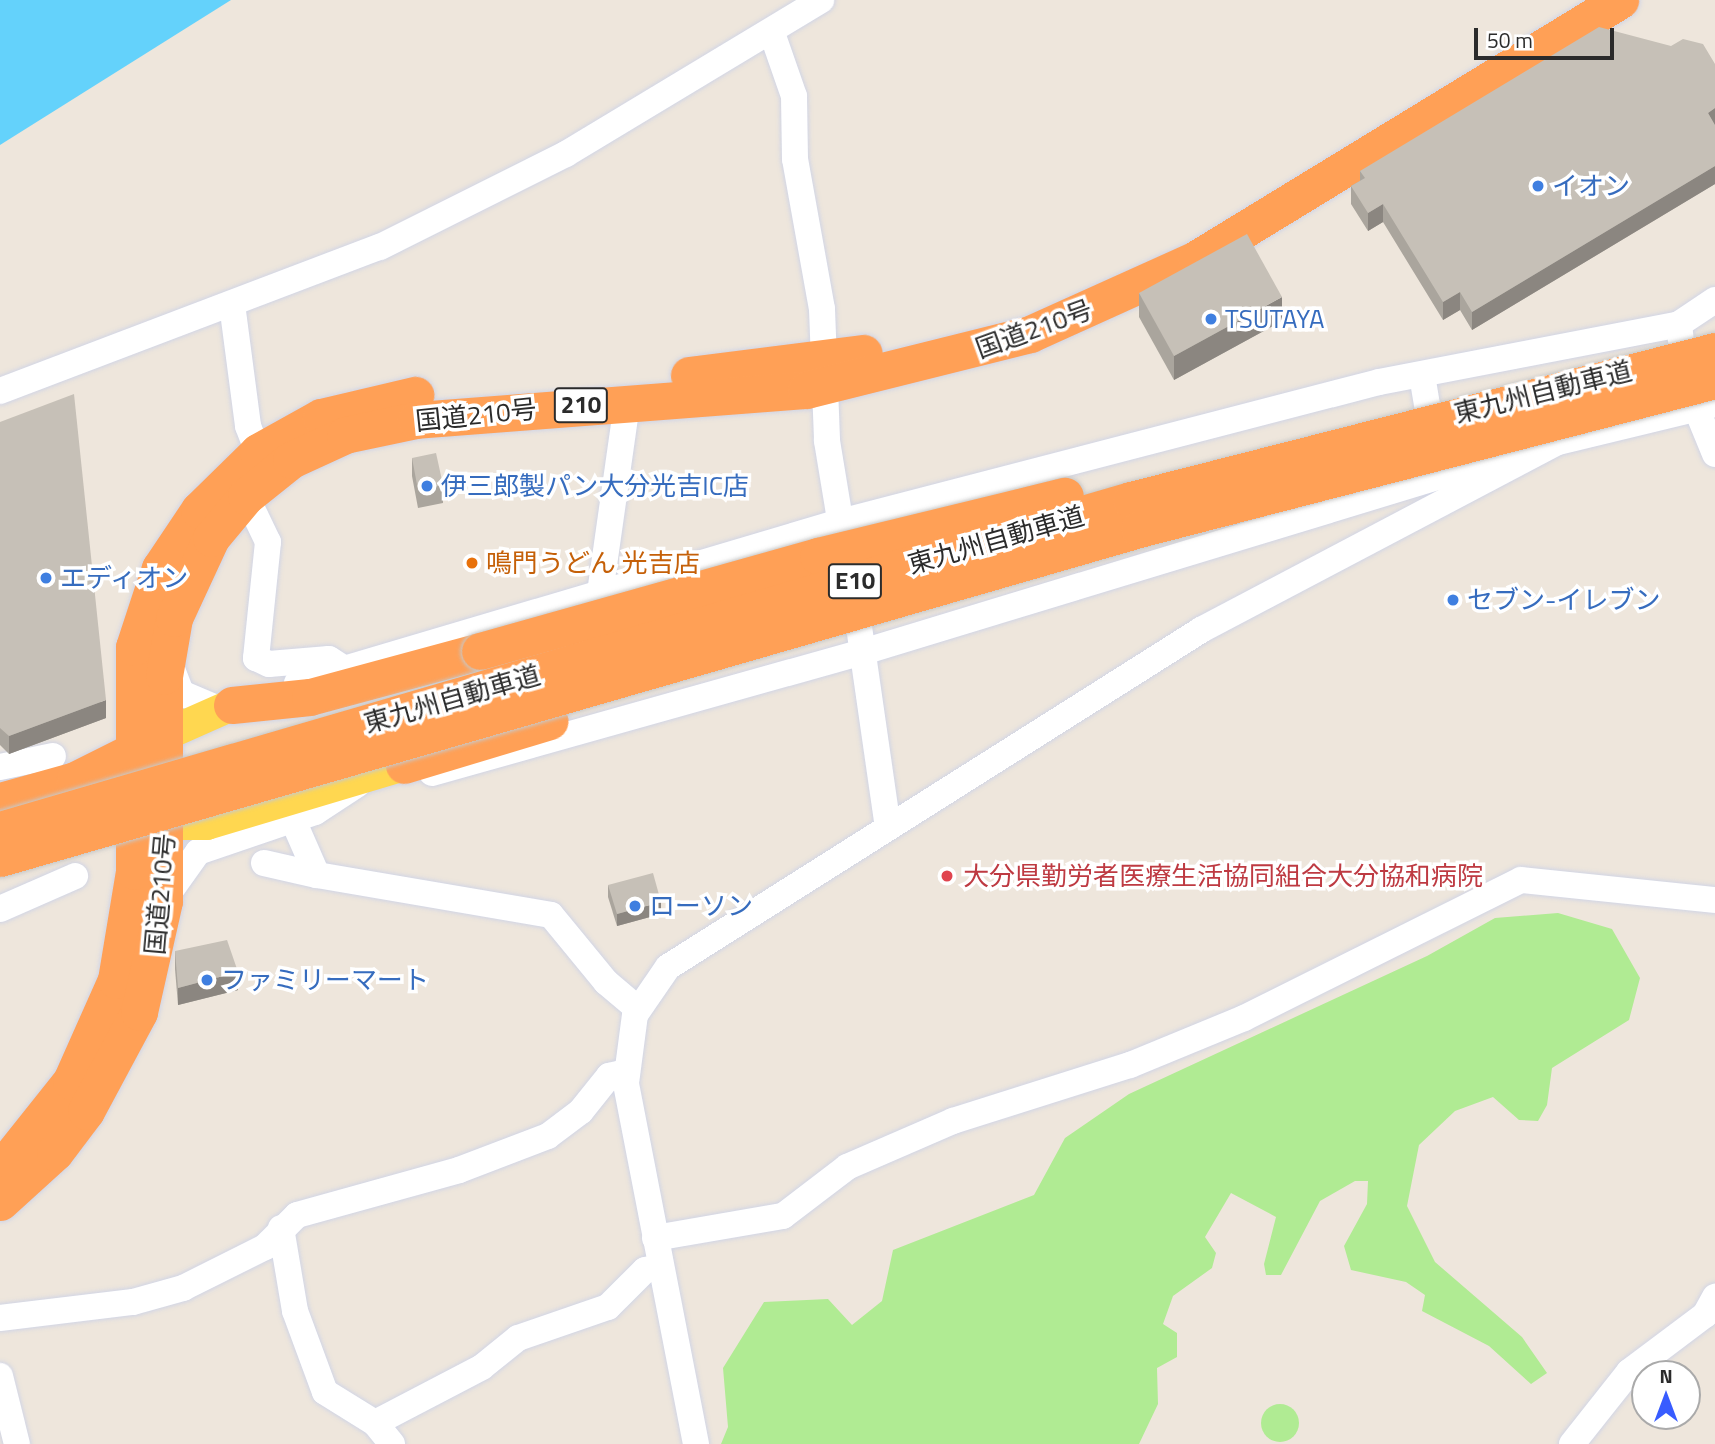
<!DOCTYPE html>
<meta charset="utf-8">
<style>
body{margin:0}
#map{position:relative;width:1715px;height:1444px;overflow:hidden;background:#eee6dc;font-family:"Titillium Web","Noto Sans JP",sans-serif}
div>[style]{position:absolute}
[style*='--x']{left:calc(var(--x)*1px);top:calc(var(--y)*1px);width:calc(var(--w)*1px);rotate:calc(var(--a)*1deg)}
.green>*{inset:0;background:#b0eb93}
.round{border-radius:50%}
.water>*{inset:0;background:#64d2fb}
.roads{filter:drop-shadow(0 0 2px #d1d5e5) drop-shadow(0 0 2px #d1d5e5)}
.minor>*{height:26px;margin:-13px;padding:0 13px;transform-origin:13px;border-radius:13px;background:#fff}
.major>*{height:32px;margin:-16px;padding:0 16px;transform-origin:16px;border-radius:16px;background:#ffd750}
.highway>*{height:37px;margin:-18.5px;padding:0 18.5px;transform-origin:18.5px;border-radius:18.5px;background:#ffa056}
.bridges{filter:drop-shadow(0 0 2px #c8c8c8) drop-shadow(0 0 2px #c8c8c8)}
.highway-bridge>*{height:37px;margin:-18.5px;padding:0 18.5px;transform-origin:18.5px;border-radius:18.5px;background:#ffa056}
.wall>*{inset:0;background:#aaa59d}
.shaded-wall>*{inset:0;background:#8b8680}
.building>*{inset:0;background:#c6c0b7}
.dots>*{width:19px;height:19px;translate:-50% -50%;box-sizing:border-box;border:4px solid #fff;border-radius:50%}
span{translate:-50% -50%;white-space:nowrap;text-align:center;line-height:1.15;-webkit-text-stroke:7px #fff;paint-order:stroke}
.shield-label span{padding:2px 5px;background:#fff;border:2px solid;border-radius:5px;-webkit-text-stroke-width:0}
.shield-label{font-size:24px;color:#2b2b2b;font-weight:700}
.shop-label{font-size:26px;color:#366cbe}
.left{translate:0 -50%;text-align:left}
.street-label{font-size:26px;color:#2b2b2b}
.food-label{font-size:26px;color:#c56008}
.health-label{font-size:26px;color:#be3a42}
.north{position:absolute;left:1631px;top:1360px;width:70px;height:70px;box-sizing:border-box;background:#fff;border:2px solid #aaa;border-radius:50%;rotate:0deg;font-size:19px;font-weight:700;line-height:28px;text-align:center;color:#2b2b2b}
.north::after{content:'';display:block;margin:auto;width:24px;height:32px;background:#385cff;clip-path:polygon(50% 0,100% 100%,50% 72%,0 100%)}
.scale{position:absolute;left:1474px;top:28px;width:140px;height:32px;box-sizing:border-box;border:4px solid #2b2b2b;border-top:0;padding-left:9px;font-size:21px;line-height:24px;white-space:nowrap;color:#2b2b2b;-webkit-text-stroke:5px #fff;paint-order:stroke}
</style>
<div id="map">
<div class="green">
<i style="clip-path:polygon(1558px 913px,1612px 929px,1640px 978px,1629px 1020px,1552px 1068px,1547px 1105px,1538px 1121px,1519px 1120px,1493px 1097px,1455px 1111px,1419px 1145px,1407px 1206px,1435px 1262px,1522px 1337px,1547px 1373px,1531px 1384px,1489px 1346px,1422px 1311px,1425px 1295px,1406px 1282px,1351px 1270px,1344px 1246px,1367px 1204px,1368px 1181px,1355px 1181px,1320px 1201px,1281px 1275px,1266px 1275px,1264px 1264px,1276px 1217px,1231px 1193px,1205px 1237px,1216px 1253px,1212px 1268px,1173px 1296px,1163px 1324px,1177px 1333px,1177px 1357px,1157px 1368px,1158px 1404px,1139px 1444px,721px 1444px,728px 1427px,723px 1368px,764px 1302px,828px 1299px,852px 1325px,882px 1301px,893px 1250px,1034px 1195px,1065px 1138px,1129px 1094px,1427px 956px,1495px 918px)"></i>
<i class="round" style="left:1261px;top:1404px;width:38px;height:38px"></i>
</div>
<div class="water">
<i style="clip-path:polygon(0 0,231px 0,0 145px)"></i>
</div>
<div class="roads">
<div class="minor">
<i style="--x:772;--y:33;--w:67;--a:70.8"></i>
<i style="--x:794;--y:96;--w:63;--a:89.1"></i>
<i style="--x:795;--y:159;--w:152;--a:79.8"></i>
<i style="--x:822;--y:309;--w:132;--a:87.8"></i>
<i style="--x:827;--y:441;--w:98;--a:80.6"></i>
<i style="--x:232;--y:304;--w:123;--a:82.5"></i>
<i style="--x:248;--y:426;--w:28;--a:69"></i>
<i style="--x:1681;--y:341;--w:17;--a:-97"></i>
<i style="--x:1679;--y:324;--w:43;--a:-33.7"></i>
<i style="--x:1422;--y:375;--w:67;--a:80.5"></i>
<i style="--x:0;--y:391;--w:406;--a:-20.8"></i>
<i style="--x:380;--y:247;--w:208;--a:-26.6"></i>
<i style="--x:566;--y:154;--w:298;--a:-31.1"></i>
<i style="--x:1690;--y:393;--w:66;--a:67.7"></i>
<i style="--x:246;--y:496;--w:51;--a:64.4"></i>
<i style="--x:268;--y:542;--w:117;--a:95.9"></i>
<i style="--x:256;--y:658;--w:14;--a:25"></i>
<i style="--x:269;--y:664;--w:60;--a:-4.8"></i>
<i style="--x:329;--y:659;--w:17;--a:33"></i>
<i style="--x:854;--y:592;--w:237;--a:81.8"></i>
<i style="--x:600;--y:593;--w:192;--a:-81.9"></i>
<i style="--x:170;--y:664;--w:31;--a:69"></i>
<i style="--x:181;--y:693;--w:41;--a:22.8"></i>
<i style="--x:297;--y:683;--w:566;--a:-16.52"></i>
<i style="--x:840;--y:522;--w:557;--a:-14.56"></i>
<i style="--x:1379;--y:382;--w:306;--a:-10.9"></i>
<i style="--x:0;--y:767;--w:54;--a:-11.7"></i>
<i style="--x:432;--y:773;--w:451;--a:-15.7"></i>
<i style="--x:866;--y:651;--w:700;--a:-16.93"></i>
<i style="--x:293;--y:820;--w:60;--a:66.4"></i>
<i style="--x:317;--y:875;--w:237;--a:9.7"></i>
<i style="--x:551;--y:915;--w:87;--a:50.6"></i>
<i style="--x:606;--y:982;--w:42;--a:40.2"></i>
<i style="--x:264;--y:863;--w:54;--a:12.8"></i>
<i style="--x:166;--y:897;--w:55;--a:-54.6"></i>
<i style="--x:198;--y:852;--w:124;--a:-18.9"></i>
<i style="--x:315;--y:812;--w:51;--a:-33.1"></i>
<i style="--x:0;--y:909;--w:82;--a:-23.7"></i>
<i style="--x:281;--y:1228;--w:84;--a:80.4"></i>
<i style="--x:295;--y:1311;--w:86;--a:69.7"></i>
<i style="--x:325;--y:1392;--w:59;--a:31.8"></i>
<i style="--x:375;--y:1423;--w:27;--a:51"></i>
<i style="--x:655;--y:1238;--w:130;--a:-9.8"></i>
<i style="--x:783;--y:1216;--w:81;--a:-37.4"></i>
<i style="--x:847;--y:1167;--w:116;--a:-23.5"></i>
<i style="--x:953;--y:1121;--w:186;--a:-17.6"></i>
<i style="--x:1130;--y:1065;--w:123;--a:-22.4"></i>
<i style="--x:1244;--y:1018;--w:309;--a:-26.5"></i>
<i style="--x:1521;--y:880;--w:195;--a:5.9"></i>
<i style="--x:0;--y:1318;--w:134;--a:-6.9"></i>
<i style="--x:133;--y:1302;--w:52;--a:-15.6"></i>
<i style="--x:183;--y:1288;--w:92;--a:-26.6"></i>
<i style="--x:265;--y:1247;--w:45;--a:-45"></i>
<i style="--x:297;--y:1215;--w:168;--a:-15.5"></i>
<i style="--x:459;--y:1170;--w:95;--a:-20.9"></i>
<i style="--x:548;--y:1136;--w:41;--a:-37.1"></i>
<i style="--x:581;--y:1111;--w:45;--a:-51.3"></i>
<i style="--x:609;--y:1076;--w:17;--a:-13"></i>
<i style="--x:0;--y:1376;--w:70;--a:76"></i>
<i style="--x:375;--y:1423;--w:121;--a:-27.6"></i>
<i style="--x:482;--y:1367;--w:46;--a:-38.9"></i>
<i style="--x:518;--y:1338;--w:95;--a:-19"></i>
<i style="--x:608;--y:1307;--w:52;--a:-45"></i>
<i style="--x:645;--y:1270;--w:15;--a:-11"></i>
<i style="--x:696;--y:1444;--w:368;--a:-101"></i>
<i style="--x:626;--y:1083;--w:69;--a:-82.5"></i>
<i style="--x:635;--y:1015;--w:58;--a:-55.5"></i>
<i style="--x:668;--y:967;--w:631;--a:-32.3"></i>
<i style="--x:1201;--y:630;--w:403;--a:-27.8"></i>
<i style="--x:1558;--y:442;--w:162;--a:-13.6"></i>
<i style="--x:1572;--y:1444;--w:92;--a:-51.6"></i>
<i style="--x:1629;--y:1372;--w:95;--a:-36.9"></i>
<i style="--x:1705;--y:1315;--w:21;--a:-61"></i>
</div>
<div class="major">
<i style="--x:144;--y:744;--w:96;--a:-23.9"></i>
<i style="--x:142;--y:824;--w:65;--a:0"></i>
<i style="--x:207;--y:824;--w:206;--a:-16.7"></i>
</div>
<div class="highway">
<i style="--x:689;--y:375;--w:176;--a:-7.2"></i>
<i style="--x:232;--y:705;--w:78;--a:-5.9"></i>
<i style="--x:310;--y:697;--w:176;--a:-15.1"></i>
<i style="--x:404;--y:765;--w:152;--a:-16.8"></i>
<i style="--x:0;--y:801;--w:78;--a:-15.6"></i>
<i style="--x:75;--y:780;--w:63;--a:-26.6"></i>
<i style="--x:0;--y:1170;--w:114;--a:-51.4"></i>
<i style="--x:71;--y:1081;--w:111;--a:-66"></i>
<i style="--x:116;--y:980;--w:110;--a:-80.6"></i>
<i style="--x:134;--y:871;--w:224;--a:-90"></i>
<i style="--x:134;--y:647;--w:83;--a:-71.8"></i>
<i style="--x:160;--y:568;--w:70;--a:-56.1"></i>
<i style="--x:199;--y:510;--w:83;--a:-44.5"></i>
<i style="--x:258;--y:452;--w:72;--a:-29.1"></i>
<i style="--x:321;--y:417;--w:97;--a:-13.2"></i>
<i style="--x:0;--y:1202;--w:74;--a:-42.3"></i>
<i style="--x:55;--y:1152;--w:51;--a:-52.9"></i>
<i style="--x:86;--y:1111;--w:112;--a:-61.8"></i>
<i style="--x:139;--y:1012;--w:114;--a:-77.3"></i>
<i style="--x:164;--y:901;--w:225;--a:-90"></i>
<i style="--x:164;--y:676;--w:59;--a:-80.2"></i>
<i style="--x:174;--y:618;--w:88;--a:-65.2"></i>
<i style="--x:211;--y:538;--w:55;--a:-50.2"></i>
<i style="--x:246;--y:496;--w:58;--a:-38.7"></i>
<i style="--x:291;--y:460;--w:60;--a:-24.8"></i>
<i style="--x:345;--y:435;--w:73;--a:-11.9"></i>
<i style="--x:416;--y:420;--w:391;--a:-4.4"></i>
<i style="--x:806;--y:390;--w:231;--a:-14"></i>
<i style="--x:1030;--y:334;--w:182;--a:-24.3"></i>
<i style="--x:1196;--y:259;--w:497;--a:-31.4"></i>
</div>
</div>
<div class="bridges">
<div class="highway-bridge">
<i style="--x:480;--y:651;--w:351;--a:-15.7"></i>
<i style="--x:818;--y:556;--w:254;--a:-13.7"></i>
<i style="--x:0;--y:830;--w:1178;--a:-16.27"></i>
<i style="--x:1131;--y:500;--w:603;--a:-14.31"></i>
<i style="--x:0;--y:858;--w:1186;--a:-16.11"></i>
<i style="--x:1139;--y:529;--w:595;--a:-14.5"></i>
</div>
</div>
<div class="wall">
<i style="clip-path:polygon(1715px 64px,1715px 184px,1472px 330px,1460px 310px,1443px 320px,1383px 222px,1368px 231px,1351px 204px,1351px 186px,1360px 181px,1360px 171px)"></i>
<i style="clip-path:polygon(1139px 293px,1282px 321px,1174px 380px,1139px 317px)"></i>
<i style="clip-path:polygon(0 422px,106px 718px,9px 754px,0 745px)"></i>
<i style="clip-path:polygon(412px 458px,443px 485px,443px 503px,418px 508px,412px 476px)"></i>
<i style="clip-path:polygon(608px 885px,661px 914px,617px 926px,608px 897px)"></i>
<i style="clip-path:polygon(175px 951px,238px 990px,178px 1005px,175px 969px)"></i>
</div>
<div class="shaded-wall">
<i style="clip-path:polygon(1715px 108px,1715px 126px,1708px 113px)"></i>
<i style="clip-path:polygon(1715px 166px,1715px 184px,1472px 330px,1472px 312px)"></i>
<i style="clip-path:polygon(1383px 204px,1383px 222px,1368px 231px,1368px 213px)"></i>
<i style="clip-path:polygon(1460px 292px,1460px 310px,1443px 320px,1443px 302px)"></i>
<i style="clip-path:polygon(1282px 297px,1282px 321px,1174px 380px,1174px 356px)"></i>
<i style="clip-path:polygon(106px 700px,106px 718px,9px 754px,9px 736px)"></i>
<i style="clip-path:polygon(661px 902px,661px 914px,617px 926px,617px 914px)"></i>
<i style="clip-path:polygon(238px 972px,238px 990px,178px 1005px,178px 988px)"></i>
</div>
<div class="building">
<i style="clip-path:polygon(1599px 27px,1671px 46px,1683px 39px,1703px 44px,1715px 64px,1715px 108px,1708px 113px,1715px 125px,1715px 166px,1472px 312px,1460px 292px,1443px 302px,1383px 204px,1368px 213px,1351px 186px,1365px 178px,1360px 171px)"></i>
<i style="clip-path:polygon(1247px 234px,1282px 297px,1174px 356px,1139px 293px)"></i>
<i style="clip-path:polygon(74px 394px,106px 700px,9px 736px,0 728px,0 422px)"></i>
<i style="clip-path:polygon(436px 453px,443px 485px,418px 490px,412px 458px)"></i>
<i style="clip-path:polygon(653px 873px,661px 902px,617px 914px,608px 885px)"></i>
<i style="clip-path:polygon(227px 940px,238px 972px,178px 988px,175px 951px)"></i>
</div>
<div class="dots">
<i style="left:1538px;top:186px;background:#3f7fe0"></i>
<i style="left:1211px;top:319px;background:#3f7fe0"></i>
<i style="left:427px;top:486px;background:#3f7fe0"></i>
<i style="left:472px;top:563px;background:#e8710a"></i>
<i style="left:46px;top:578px;background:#3f7fe0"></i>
<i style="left:1453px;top:600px;background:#3f7fe0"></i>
<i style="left:947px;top:876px;background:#e0444e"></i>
<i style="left:635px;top:906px;background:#3f7fe0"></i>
<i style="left:207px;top:980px;background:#3f7fe0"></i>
</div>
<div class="shield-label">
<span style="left:581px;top:405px">210</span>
<span style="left:855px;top:581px">E10</span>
</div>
<div class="shop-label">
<span class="left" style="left:1552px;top:186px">イオン</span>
<span class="left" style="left:1225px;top:319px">TSUTAYA</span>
<span class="left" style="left:441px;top:486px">伊三郎製パン大分光吉IC店</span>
<span class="left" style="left:60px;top:578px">エディオン</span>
<span class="left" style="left:1467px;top:600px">セブン-イレブン</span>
<span class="left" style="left:649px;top:906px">ローソン</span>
<span class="left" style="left:221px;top:980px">ファミリーマート</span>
</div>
<div class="street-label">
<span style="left:1034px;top:329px;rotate:-20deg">国道210号</span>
<span style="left:1543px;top:392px;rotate:-14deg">東九州自動車道</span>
<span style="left:476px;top:415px;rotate:-6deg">国道210号</span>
<span style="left:996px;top:540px;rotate:-16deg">東九州自動車道</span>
<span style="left:452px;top:699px;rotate:-16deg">東九州自動車道</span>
<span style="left:160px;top:894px;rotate:-85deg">国道210号</span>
</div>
<div class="food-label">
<span class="left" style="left:486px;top:563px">鳴門うどん 光吉店</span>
</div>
<div class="health-label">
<span class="left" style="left:963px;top:876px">大分県勤労者医療生活協同組合大分協和病院</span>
</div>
<div class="north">N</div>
<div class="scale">50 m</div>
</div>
